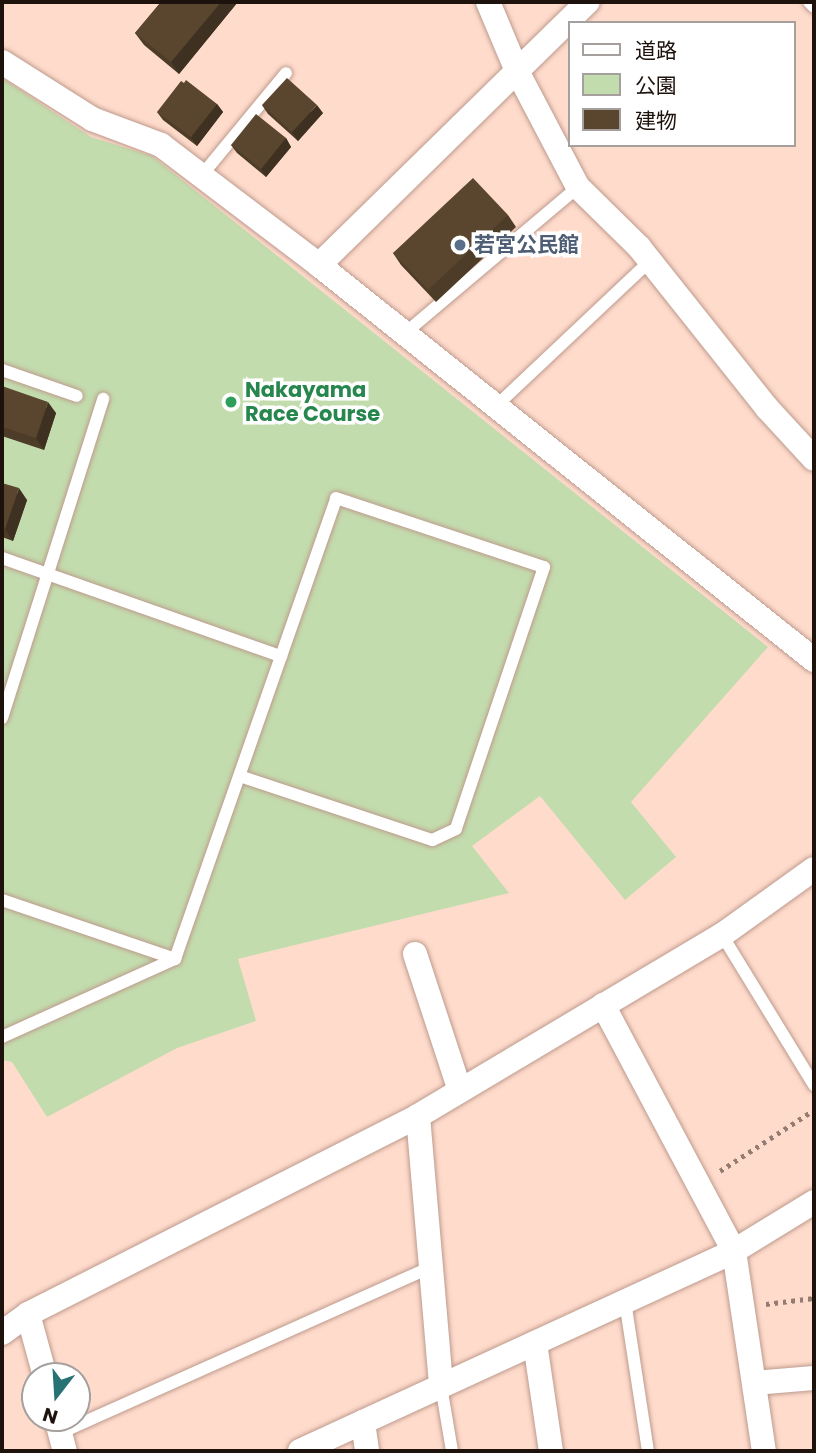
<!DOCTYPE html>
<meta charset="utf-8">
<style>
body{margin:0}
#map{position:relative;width:816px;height:1453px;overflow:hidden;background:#ffdbcc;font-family:Poppins,"Noto Sans JP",sans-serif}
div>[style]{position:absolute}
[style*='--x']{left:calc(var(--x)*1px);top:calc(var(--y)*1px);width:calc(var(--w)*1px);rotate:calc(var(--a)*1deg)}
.green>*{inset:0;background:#c3dcad}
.path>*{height:4.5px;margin-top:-2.25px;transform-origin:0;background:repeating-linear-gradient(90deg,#957c72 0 3.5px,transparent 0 8.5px)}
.roads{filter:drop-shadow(0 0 2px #bd9b8d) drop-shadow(0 0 2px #bd9b8d)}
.lane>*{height:12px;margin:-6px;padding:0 6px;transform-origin:6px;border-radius:6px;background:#fff}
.street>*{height:24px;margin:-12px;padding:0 12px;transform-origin:12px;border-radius:12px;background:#fff}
.wall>*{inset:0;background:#4d3c28}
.shaded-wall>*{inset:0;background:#3f3121}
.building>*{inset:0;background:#5a462f}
.dots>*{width:19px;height:19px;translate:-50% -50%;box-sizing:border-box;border:4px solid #fff;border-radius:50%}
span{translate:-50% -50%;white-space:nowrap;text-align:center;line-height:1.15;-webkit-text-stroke:7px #fff;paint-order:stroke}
.service-label{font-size:21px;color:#4e5e75;font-weight:700}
.left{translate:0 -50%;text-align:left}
.leisure-label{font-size:21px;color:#27864d;font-weight:700}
.frame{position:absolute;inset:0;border:4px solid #1e120d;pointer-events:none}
.legend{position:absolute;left:568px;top:21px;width:228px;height:126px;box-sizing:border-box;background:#fff;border:2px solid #a5a09e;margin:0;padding:9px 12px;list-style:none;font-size:21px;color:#1e120d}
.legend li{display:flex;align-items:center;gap:14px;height:35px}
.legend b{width:35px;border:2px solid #a5a09e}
.north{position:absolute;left:21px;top:1362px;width:70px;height:70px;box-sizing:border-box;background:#fff;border:2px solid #a5a09e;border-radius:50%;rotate:197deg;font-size:19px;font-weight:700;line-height:28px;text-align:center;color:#1e120d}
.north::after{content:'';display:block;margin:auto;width:24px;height:32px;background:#277275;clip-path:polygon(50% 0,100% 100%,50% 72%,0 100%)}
</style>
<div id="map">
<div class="green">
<i style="clip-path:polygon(2px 78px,91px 137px,152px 156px,768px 647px,631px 802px,676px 857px,625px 900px,540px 796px,472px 846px,509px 893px,238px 959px,256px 1021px,177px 1048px,47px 1117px,12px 1062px,2px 1060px)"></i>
</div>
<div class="path">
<i style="--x:720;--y:1171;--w:112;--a:-33"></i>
<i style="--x:766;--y:1304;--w:48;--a:-7.1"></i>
</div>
<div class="roads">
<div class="lane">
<i style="--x:809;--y:2;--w:7;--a:45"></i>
<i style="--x:202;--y:175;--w:132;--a:-50.5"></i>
<i style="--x:404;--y:334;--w:228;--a:-40.2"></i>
<i style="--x:2;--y:370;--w:79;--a:19.1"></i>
<i style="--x:495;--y:407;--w:213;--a:-43.3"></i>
<i style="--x:2;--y:558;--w:296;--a:19.4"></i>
<i style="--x:2;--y:718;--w:335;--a:-72.4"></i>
<i style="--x:2;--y:900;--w:183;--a:18.8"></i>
<i style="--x:722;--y:935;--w:176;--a:58.5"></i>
<i style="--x:2;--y:1037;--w:190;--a:-24.3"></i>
<i style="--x:175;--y:959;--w:488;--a:-70.7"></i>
<i style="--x:336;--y:498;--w:219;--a:18.4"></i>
<i style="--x:544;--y:567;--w:276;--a:108.6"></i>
<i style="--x:456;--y:829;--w:26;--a:155"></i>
<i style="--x:432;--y:840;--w:202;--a:-161.6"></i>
<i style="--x:625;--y:1301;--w:152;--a:81.3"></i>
<i style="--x:441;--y:1386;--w:66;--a:80.4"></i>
<i style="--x:60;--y:1433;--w:406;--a:-24.1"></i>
</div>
<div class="street">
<i style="--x:488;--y:2;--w:75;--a:67.2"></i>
<i style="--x:517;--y:71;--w:131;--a:62.3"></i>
<i style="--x:578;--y:187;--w:86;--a:44.5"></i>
<i style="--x:639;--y:247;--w:206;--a:51.5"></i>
<i style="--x:767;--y:408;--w:69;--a:47.3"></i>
<i style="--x:2;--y:62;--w:107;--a:32.3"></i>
<i style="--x:92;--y:119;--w:74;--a:20.6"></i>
<i style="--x:161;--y:145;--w:198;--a:37.2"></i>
<i style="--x:319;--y:265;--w:633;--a:38.59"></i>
<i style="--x:319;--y:265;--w:376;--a:-44.4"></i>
<i style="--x:415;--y:954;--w:144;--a:71.8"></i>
<i style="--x:603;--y:1005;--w:279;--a:62"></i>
<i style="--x:734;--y:1251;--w:202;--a:81.5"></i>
<i style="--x:418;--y:1116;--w:271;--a:85.1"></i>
<i style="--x:28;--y:1314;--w:64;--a:74.7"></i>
<i style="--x:2;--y:1333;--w:32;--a:-36"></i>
<i style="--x:28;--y:1314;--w:437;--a:-26.9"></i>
<i style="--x:418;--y:1116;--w:354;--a:-30.8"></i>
<i style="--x:722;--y:935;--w:113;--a:-35.7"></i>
<i style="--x:535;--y:1343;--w:109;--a:81.6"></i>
<i style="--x:754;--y:1383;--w:60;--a:-4.8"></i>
<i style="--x:56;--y:1418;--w:34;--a:75"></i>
<i style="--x:363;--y:1422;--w:29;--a:82"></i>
<i style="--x:300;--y:1451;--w:478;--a:-24.7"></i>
<i style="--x:734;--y:1251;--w:94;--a:-31.5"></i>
</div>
</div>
<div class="wall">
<i style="clip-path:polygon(161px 2px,236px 2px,237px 3px,179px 74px,144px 45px,135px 33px)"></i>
<i style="clip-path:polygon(217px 104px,223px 112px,197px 146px,163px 120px,157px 112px)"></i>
<i style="clip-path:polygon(262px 105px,323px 113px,298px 141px,268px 114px)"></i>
<i style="clip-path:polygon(286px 138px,291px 147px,266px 177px,237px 153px,231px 145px)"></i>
<i style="clip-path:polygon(508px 215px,516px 227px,436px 302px,401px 265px,393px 253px)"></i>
<i style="clip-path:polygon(2px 386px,56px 413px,44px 450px,2px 436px)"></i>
<i style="clip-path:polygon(2px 483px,27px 500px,13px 541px,2px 537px)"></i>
</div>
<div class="shaded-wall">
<i style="clip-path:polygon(221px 2px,236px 2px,237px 3px,179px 74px,171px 62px)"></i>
<i style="clip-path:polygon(217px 104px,223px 112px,197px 146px,191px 137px)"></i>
<i style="clip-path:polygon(317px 105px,323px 113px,298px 141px,292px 132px)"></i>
<i style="clip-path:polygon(286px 138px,291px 147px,266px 177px,261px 169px)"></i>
<i style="clip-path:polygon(48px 402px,56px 413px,44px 450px,36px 438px)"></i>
<i style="clip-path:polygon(19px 488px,27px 500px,13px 541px,5px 529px)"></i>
</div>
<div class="building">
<i style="clip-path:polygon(161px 2px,221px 2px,171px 62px,135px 33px)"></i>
<i style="clip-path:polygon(287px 78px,317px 105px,292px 132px,262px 105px)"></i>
<i style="clip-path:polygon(186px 80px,217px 104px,191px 137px,157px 112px,181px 81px,184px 83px)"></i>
<i style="clip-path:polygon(256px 114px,286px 138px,261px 169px,231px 145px)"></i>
<i style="clip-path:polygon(473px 178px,508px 215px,428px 290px,393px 253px)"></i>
<i style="clip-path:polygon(2px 386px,48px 402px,36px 438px,2px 427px)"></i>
<i style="clip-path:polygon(2px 483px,19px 488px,5px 529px,2px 528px)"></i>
</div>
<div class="dots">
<i style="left:460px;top:245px;background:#5c6f8a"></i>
<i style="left:231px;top:402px;background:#2e9e5b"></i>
</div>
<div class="service-label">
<span class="left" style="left:474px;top:245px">若宮公民館</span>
</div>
<div class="leisure-label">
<span class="left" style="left:245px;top:402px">Nakayama<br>Race Course</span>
</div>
<div class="frame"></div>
<ul class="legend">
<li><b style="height:9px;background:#fff"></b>道路</li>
<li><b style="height:19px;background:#c3dcad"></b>公園</li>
<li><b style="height:19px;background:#5a462f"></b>建物</li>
</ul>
<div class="north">N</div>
</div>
